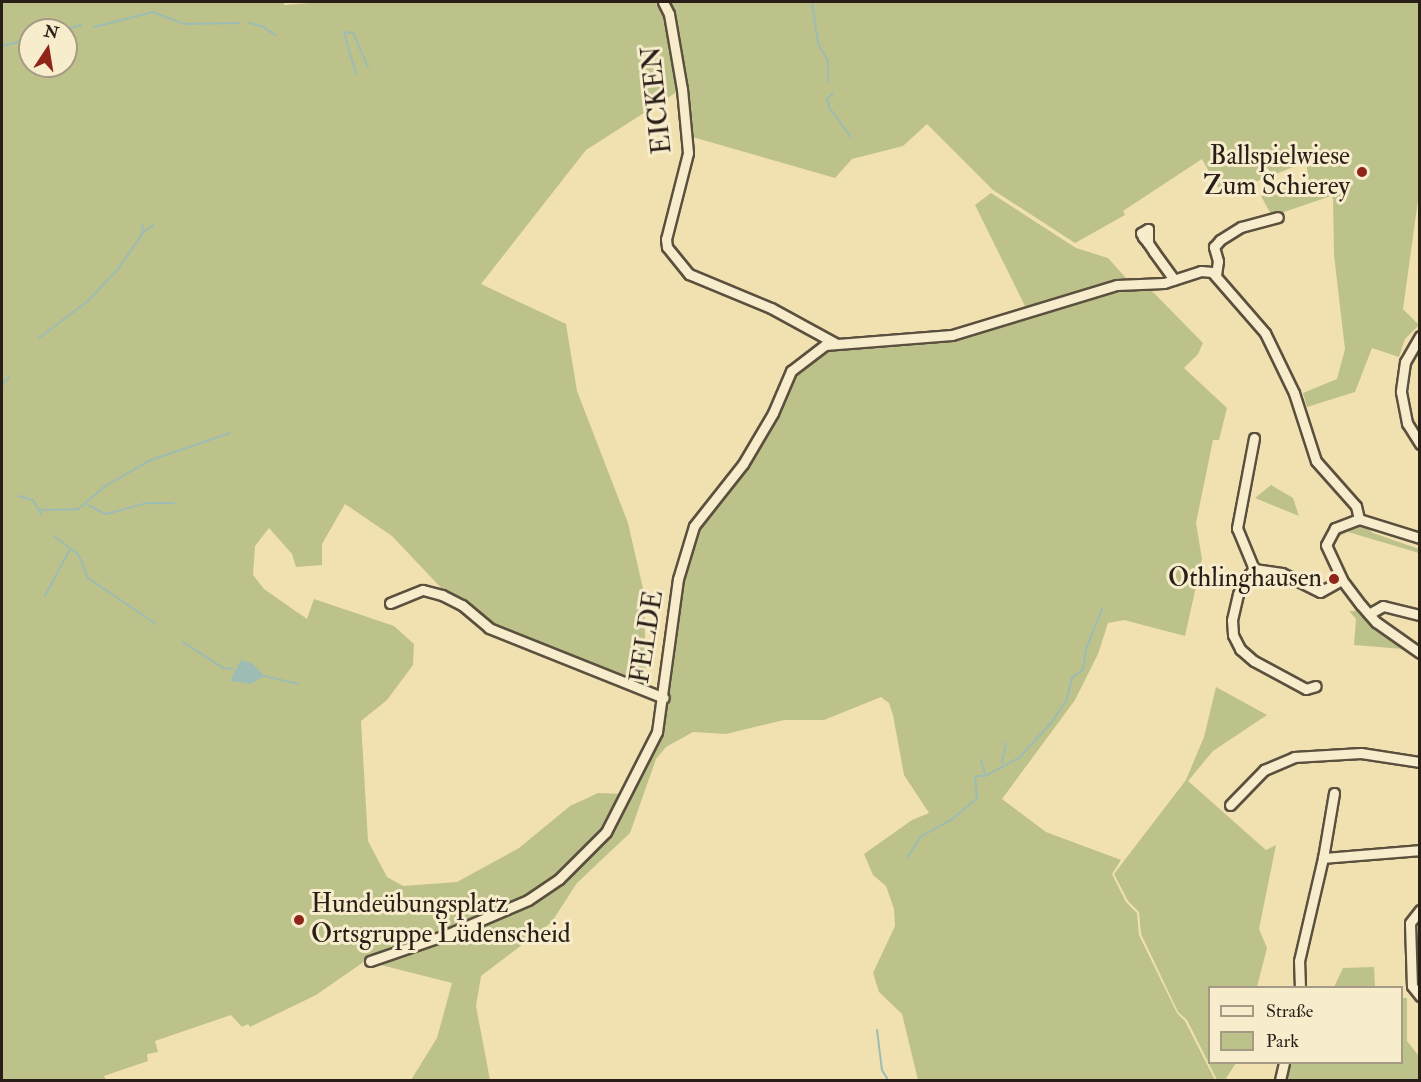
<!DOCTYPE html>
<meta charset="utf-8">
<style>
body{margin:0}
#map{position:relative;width:1421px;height:1082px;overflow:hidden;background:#f2e1b0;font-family:"IM FELL Double Pica",serif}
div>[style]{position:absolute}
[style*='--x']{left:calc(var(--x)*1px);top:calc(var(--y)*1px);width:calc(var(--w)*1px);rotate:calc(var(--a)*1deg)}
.green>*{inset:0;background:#bcc28a}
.water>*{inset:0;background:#9dbcb3}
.stream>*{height:2px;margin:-1px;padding:0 1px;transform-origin:1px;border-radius:1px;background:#9dbcb3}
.roads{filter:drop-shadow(2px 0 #5b503e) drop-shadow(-2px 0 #5b503e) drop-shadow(0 2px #5b503e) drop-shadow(0 -2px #5b503e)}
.minor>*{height:9px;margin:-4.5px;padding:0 4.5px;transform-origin:4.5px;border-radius:4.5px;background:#f7eccc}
.dots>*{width:16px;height:16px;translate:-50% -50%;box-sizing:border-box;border:3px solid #f7eccc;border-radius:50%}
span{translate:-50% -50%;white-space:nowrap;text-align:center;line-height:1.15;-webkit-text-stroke:6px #f7eccc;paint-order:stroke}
.street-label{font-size:26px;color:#291f18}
.poi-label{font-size:26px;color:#291f18}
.right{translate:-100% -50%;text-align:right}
.left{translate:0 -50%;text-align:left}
.frame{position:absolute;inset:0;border:3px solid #291f18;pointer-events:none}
.legend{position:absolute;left:1208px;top:986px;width:195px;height:78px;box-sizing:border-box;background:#f7eccc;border:2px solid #a59a84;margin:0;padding:8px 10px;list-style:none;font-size:18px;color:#291f18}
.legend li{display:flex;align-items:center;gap:12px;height:30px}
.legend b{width:30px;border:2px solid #a59a84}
.north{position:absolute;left:18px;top:18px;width:60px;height:60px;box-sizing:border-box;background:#f7eccc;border:2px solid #a59a84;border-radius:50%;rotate:12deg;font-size:16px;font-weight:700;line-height:24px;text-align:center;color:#291f18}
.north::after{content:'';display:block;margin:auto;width:21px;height:27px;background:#8f2418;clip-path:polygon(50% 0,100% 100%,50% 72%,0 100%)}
</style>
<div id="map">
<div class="green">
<i style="clip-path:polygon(evenodd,2px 2px,284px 2px,284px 5px,323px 2px,660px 2px,667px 14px,680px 90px,586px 150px,481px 284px,566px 324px,577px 391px,628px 523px,644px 593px,646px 690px,490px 627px,444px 591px,392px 536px,345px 504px,322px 544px,322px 565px,296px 567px,292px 554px,269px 528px,255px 546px,253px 575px,264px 589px,307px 619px,314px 599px,394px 626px,414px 644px,413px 665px,387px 700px,361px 721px,368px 841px,387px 877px,403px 886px,457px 882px,519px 848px,570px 806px,598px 793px,625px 794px,651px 751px,680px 580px,696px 527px,738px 475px,793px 371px,827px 346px,946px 339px,1107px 292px,1148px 287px,1203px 343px,1198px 354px,1184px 368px,1227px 408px,1219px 440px,1213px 440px,1196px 523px,1202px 559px,1185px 636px,1124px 620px,1108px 623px,1098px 654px,1075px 700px,1002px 799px,1046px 832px,1121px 860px,1112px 874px,1126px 902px,1137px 913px,1139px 935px,1177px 1013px,1185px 1021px,1215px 1080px,918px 1080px,902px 1014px,879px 992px,873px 973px,895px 926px,894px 909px,886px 886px,873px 875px,864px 854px,912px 820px,929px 813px,904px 775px,893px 715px,889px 703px,881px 697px,824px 720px,784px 720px,726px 734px,693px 732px,666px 747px,656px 759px,630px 833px,577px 883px,551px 923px,481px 976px,476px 1006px,490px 1080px,411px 1080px,437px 1038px,452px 983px,365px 961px,316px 995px,250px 1027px,248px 1024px,242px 1027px,231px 1015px,155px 1041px,158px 1052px,147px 1054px,148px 1061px,104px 1076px,106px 1080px,2px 1080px,2px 2px,30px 30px,66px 30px,66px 66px,30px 66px,30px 30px)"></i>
<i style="clip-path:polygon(665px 2px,1419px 2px,1419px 193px,1403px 309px,1419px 325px,1405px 339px,1399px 357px,1372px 348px,1355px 392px,1307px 407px,1303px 393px,1337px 379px,1345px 349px,1334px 255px,1333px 199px,1331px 196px,1272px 216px,1261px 196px,1309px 181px,1306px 162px,1222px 195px,1202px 159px,1123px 211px,1125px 215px,1075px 243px,993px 190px,927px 124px,903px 146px,852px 159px,835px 178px,689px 136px)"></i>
<i style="clip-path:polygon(991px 193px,1076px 248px,1108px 258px,1126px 278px,1026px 308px,975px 205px)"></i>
<i style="clip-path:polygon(1271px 485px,1293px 498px,1299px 516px,1255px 498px)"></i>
<i style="clip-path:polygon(1363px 525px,1373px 533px,1419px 549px,1419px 553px,1348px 532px,1334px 539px,1345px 529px)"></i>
<i style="clip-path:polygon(1349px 611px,1357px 611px,1403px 649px,1354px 645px,1356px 619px)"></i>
<i style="clip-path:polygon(1216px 687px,1267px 715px,1213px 751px,1188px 781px,1266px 850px,1276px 845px,1259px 929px,1267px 948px,1257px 987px,1210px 988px,1210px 1062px,1236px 1063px,1225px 1080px,1217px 1080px,1187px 1020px,1178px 1012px,1141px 934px,1139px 912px,1128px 901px,1114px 874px,1186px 780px,1204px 737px)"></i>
<i style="clip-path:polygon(1374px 967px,1375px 987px,1334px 987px,1343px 968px)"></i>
<i style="clip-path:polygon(1402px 998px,1407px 998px,1407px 1041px,1419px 1056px,1419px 1080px,1285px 1080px,1289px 1063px,1402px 1062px)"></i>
</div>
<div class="water">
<i style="clip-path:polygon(241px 660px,252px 663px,264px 676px,251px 684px,230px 681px)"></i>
</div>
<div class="stream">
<i style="--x:812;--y:2;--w:41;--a:81.7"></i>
<i style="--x:818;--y:43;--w:21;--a:61"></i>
<i style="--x:828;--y:61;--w:21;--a:90"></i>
<i style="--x:249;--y:23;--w:13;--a:13"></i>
<i style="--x:262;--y:26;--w:16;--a:35"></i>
<i style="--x:94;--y:27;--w:61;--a:-14.3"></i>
<i style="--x:153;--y:12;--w:33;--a:21"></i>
<i style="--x:184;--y:24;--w:55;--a:-1"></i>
<i style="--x:65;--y:30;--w:17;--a:-17"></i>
<i style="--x:2;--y:46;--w:29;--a:-14"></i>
<i style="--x:356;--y:74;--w:44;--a:-105.9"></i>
<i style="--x:344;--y:32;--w:9;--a:6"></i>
<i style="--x:353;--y:33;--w:37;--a:66"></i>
<i style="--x:833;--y:93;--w:8;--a:135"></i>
<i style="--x:827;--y:99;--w:8;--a:76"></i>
<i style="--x:829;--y:107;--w:37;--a:54"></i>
<i style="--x:142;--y:233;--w:14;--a:-34"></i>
<i style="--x:39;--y:338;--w:61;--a:-37.1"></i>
<i style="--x:88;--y:301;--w:44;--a:-46.8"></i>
<i style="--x:118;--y:269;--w:40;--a:-55.1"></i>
<i style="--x:141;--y:236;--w:11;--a:-80"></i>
<i style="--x:2;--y:385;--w:11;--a:-49"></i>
<i style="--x:18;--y:496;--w:16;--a:15"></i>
<i style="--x:33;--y:500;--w:17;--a:59"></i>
<i style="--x:88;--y:505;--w:20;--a:27"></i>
<i style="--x:106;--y:514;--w:42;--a:-15"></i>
<i style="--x:147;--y:503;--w:27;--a:0"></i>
<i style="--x:39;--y:510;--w:39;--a:-1"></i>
<i style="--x:78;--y:509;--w:35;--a:-40"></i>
<i style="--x:105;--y:486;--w:53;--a:-29.5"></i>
<i style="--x:151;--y:460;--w:83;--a:-18.9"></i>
<i style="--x:54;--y:536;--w:30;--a:37"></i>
<i style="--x:78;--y:554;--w:26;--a:67"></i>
<i style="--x:88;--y:578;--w:82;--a:34.1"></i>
<i style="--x:45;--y:596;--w:53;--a:-62"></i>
<i style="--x:183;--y:642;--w:48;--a:33"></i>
<i style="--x:223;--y:668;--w:10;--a:6"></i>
<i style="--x:264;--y:676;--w:35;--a:13"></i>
<i style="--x:981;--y:760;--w:15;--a:74"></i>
<i style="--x:1002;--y:763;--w:20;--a:-79"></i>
<i style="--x:908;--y:857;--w:23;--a:-59"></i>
<i style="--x:920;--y:837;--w:35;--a:-29"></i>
<i style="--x:951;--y:820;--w:34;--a:-40"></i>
<i style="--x:977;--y:798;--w:22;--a:-95"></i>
<i style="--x:975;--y:776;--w:10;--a:0"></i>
<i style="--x:985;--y:776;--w:38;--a:-28"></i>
<i style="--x:1019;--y:758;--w:47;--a:-47.6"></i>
<i style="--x:1051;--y:723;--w:29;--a:-56"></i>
<i style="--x:1067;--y:699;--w:22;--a:-77"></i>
<i style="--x:1072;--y:678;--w:14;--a:-39"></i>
<i style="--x:1083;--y:669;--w:20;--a:-81"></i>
<i style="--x:1086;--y:649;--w:43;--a:-68.2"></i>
<i style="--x:877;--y:1030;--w:40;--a:82.9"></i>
<i style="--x:882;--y:1070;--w:12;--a:59"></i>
</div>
<div class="roads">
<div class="minor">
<i style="--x:663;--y:2;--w:13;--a:63"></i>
<i style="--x:669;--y:14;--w:76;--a:80.2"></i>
<i style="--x:682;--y:89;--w:64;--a:84.6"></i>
<i style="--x:688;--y:153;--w:89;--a:104.3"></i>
<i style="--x:666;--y:239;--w:8;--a:83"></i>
<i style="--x:667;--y:247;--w:35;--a:51"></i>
<i style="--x:689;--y:274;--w:89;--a:22.5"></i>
<i style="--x:771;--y:308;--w:73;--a:28.7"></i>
<i style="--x:1148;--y:243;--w:14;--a:-90"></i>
<i style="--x:1148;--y:229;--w:8;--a:150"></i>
<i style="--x:1141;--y:233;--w:4;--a:63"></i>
<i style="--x:1143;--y:237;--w:8;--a:50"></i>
<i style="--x:1148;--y:243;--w:11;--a:56"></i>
<i style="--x:1154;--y:252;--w:34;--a:54"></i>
<i style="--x:1216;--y:275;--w:14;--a:-82"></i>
<i style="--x:1218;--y:261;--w:15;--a:-106"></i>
<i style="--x:1214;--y:247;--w:9;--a:-49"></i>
<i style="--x:1220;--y:240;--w:25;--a:-32"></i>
<i style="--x:1241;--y:227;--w:38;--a:-15"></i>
<i style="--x:1420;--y:336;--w:30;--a:120"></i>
<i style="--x:1405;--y:362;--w:30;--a:98"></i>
<i style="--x:1401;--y:392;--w:32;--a:79"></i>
<i style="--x:1407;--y:423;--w:25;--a:58"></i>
<i style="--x:1254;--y:438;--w:92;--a:100.7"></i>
<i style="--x:1237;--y:528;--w:44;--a:67.5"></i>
<i style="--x:1254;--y:569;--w:15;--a:132"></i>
<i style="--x:1244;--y:580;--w:15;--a:113"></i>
<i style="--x:1238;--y:594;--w:27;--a:103"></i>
<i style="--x:1232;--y:620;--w:15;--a:86"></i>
<i style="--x:1233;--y:635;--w:16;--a:63"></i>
<i style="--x:1240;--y:649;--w:18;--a:41"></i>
<i style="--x:1254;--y:661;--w:59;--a:28.3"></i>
<i style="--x:1306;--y:689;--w:10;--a:-17"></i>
<i style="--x:1420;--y:538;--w:64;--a:-162.7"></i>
<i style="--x:1359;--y:519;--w:26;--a:159"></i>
<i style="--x:1335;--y:528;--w:19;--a:118"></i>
<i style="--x:1326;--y:545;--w:38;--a:65"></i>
<i style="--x:1342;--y:580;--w:31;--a:53"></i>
<i style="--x:1361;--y:605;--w:23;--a:49"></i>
<i style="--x:1376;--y:622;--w:54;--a:35.2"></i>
<i style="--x:1254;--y:569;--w:28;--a:8"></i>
<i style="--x:1282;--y:573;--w:42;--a:26.6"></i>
<i style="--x:1320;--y:592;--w:25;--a:-29"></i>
<i style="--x:390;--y:603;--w:35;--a:-22"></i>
<i style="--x:423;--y:590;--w:20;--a:15"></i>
<i style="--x:442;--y:595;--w:22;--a:27"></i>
<i style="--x:462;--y:605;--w:35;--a:40"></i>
<i style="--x:489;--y:628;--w:188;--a:21.8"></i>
<i style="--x:1369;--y:614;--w:16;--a:-30"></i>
<i style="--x:1383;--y:606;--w:38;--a:14"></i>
<i style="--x:1230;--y:805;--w:49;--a:-45.8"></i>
<i style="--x:1264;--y:770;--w:33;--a:-23"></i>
<i style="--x:1294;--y:757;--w:67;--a:-3.4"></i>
<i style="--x:1361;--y:753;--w:60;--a:8.7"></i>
<i style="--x:1323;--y:858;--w:66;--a:-80.4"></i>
<i style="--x:1420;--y:910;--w:16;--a:128"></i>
<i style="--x:1410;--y:923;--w:63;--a:88.2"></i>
<i style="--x:1412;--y:986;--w:13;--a:51"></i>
<i style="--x:370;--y:961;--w:80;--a:-18.9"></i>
<i style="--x:446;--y:935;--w:89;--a:-23.1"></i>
<i style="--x:528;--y:900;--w:37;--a:-34"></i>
<i style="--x:559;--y:879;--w:66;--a:-45"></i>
<i style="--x:606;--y:832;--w:112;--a:-63"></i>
<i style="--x:657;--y:732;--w:154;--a:-82.2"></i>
<i style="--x:678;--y:579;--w:55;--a:-73.2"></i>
<i style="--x:694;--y:526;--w:79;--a:-51.7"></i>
<i style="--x:743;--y:464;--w:59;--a:-59.5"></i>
<i style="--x:773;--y:413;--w:46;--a:-66.8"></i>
<i style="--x:791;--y:371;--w:43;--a:-37.4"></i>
<i style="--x:825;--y:345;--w:127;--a:-4.5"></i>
<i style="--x:952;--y:335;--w:172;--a:-16.9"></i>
<i style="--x:1117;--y:285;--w:47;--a:-2.4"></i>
<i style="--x:1164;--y:283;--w:39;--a:-18"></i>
<i style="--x:1201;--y:271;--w:11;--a:5"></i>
<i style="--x:1212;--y:272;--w:81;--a:49"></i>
<i style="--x:1265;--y:333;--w:67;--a:64.2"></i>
<i style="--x:1294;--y:393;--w:71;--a:72.1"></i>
<i style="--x:1316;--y:461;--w:60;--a:48.4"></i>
<i style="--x:1356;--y:506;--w:13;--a:77"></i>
<i style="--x:1300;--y:988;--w:27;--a:-92"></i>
<i style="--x:1299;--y:961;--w:106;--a:-76.9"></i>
<i style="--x:1323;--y:858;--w:97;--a:-4.7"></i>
<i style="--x:1280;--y:1080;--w:18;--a:-77"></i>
</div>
</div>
<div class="dots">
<i style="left:1362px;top:172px;background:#8f2418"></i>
<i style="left:1334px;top:579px;background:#8f2418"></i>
<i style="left:299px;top:920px;background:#8f2418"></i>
</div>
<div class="street-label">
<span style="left:658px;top:100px;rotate:-96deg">EICKEN</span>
<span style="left:648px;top:637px;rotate:-81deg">FELDE</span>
</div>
<div class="poi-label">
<span class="right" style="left:1350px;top:172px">Ballspielwiese<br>Zum Schierey</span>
<span class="right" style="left:1322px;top:579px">Othlinghausen</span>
<span class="left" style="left:311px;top:920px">Hundeübungsplatz<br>Ortsgruppe Lüdenscheid</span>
</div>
<div class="frame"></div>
<ul class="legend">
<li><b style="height:8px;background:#f7eccc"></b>Straße</li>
<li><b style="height:16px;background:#bcc28a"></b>Park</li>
</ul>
<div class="north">N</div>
</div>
